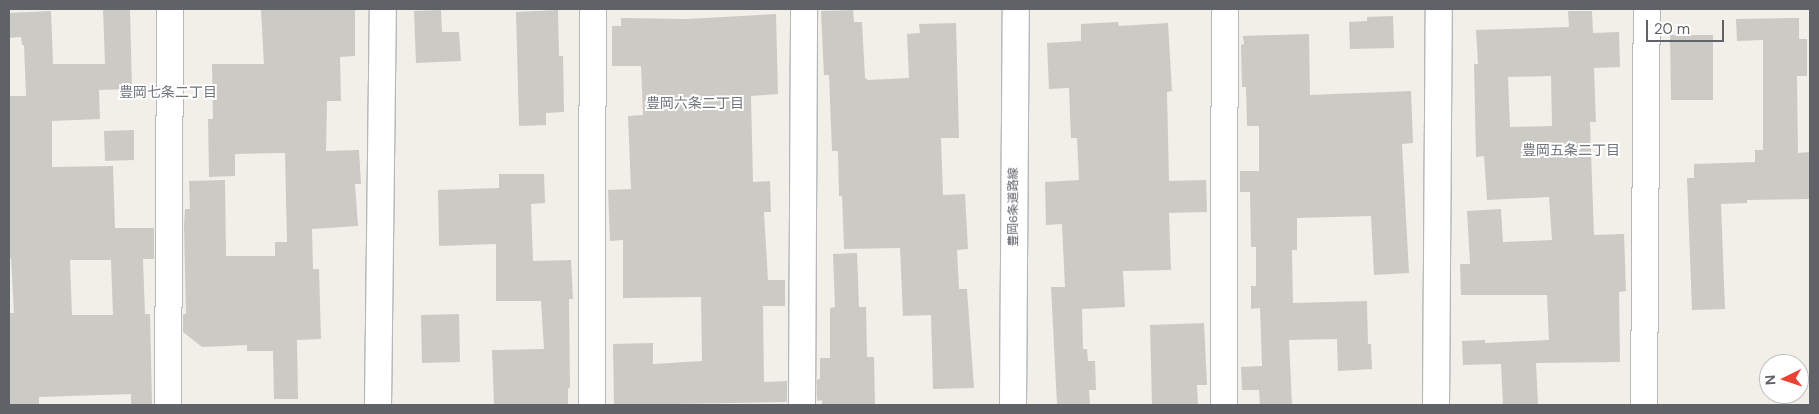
<!DOCTYPE html>
<meta charset="utf-8">
<style>
body{margin:0}
#map{position:relative;width:1819px;height:414px;overflow:hidden;background:#f1efe8;font-family:"DM Sans","Noto Sans JP",sans-serif}
div>[style]{position:absolute}
[style*='--x']{left:calc(var(--x)*1px);top:calc(var(--y)*1px);width:calc(var(--w)*1px);rotate:calc(var(--a)*1deg)}
.building>*{inset:0;background:#cccac5}
.roads{filter:drop-shadow(1px 0 #b5b8bc) drop-shadow(-1px 0 #b5b8bc) drop-shadow(0 1px #b5b8bc) drop-shadow(0 -1px #b5b8bc)}
.street>*{height:26px;margin:-13px;padding:0 13px;transform-origin:13px;border-radius:13px;background:#fff}
span{translate:-50% -50%;white-space:nowrap;text-align:center;line-height:1.15;-webkit-text-stroke:4px #fff;paint-order:stroke}
.street-label{font-size:12px;color:#5f6368}
.neighbourhood-label{font-size:14px;color:#70757a}
.frame{position:absolute;inset:0;border:10px solid #5f6368;pointer-events:none}
.north{position:absolute;left:1759px;top:354px;width:50px;height:50px;box-sizing:border-box;background:#fff;border:1px solid #bfc1c3;border-radius:50%;rotate:266deg;font-size:14px;font-weight:700;line-height:20px;text-align:center;color:#5f6368}
.north::after{content:'';display:block;margin:auto;width:18px;height:22px;background:#ea4335;clip-path:polygon(50% 0,100% 100%,50% 72%,0 100%)}
.scale{position:absolute;left:1646px;top:20px;width:78px;height:22px;box-sizing:border-box;border:2px solid #5f6368;border-top:0;padding-left:6px;font-size:15px;line-height:18px;white-space:nowrap;color:#5f6368;-webkit-text-stroke:4px #fff;paint-order:stroke}
</style>
<div id="map">
<div class="building">
<i style="clip-path:polygon(evenodd,103px 9px,130px 9px,132px 89px,99px 90px,100px 119px,52px 121px,52px 167px,113px 166px,115px 228px,154px 228px,154px 259px,143px 259px,145px 314px,150px 314px,152px 405px,131px 405px,131px 394px,39px 397px,39px 405px,9px 405px,9px 313px,14px 313px,11px 258px,9px 258px,9px 96px,26px 96px,24px 45px,22px 45px,21px 37px,9px 38px,9px 13px,51px 11px,53px 64px,105px 64px,103px 9px,70px 260px,111px 260px,113px 315px,72px 315px,70px 260px)"></i>
<i style="clip-path:polygon(355px 9px,355px 56px,340px 57px,341px 101px,327px 101px,326px 151px,359px 150px,361px 184px,355px 184px,358px 226px,312px 229px,313px 269px,319px 269px,321px 339px,297px 340px,298px 399px,274px 399px,273px 351px,247px 351px,247px 345px,202px 347px,183px 332px,183px 314px,186px 314px,184px 226px,185px 209px,190px 209px,189px 181px,225px 180px,226px 256px,275px 256px,275px 242px,287px 242px,285px 153px,235px 154px,235px 176px,209px 177px,208px 119px,213px 119px,212px 64px,264px 64px,261px 10px)"></i>
<i style="clip-path:polygon(441px 10px,442px 32px,459px 32px,461px 61px,416px 63px,414px 11px)"></i>
<i style="clip-path:polygon(558px 10px,559px 56px,563px 56px,564px 112px,546px 113px,546px 125px,519px 126px,516px 12px)"></i>
<i style="clip-path:polygon(853px 10px,854px 22px,862px 22px,865px 78px,868px 80px,909px 78px,907px 34px,920px 33px,919px 24px,956px 23px,959px 138px,941px 138px,943px 195px,965px 194px,968px 249px,957px 250px,959px 289px,967px 289px,974px 388px,933px 389px,931px 315px,903px 316px,900px 248px,844px 249px,842px 196px,839px 196px,838px 151px,832px 151px,829px 75px,824px 75px,821px 11px)"></i>
<i style="clip-path:polygon(evenodd,1568px 11px,1592px 11px,1593px 33px,1619px 32px,1620px 67px,1594px 68px,1596px 122px,1590px 122px,1594px 235px,1624px 234px,1626px 291px,1619px 292px,1620px 362px,1536px 363px,1538px 405px,1503px 405px,1501px 364px,1463px 365px,1462px 341px,1485px 340px,1485px 343px,1549px 340px,1547px 295px,1461px 295px,1460px 264px,1470px 264px,1467px 211px,1501px 209px,1503px 242px,1552px 240px,1549px 197px,1487px 200px,1484px 156px,1476px 157px,1474px 64px,1478px 64px,1476px 30px,1569px 27px,1568px 11px,1551px 76px,1552px 126px,1510px 127px,1508px 77px,1551px 76px)"></i>
<i style="clip-path:polygon(776px 14px,778px 94px,751px 96px,753px 182px,770px 181px,771px 212px,764px 212px,768px 280px,785px 280px,785px 306px,763px 306px,764px 382px,787px 381px,787px 402px,614px 405px,613px 344px,653px 343px,653px 364px,702px 361px,701px 297px,623px 298px,623px 240px,610px 241px,608px 190px,631px 189px,628px 116px,643px 115px,641px 66px,612px 66px,612px 26px,621px 26px,621px 18px,687px 19px)"></i>
<i style="clip-path:polygon(1393px 16px,1394px 48px,1350px 49px,1349px 22px,1367px 21px,1367px 17px)"></i>
<i style="clip-path:polygon(1799px 18px,1799px 39px,1807px 39px,1807px 76px,1797px 76px,1798px 153px,1810px 152px,1810px 199px,1747px 200px,1747px 203px,1721px 204px,1725px 309px,1692px 310px,1687px 178px,1694px 178px,1694px 164px,1755px 162px,1755px 150px,1763px 150px,1763px 40px,1737px 41px,1736px 19px)"></i>
<i style="clip-path:polygon(1118px 22px,1119px 26px,1168px 23px,1172px 91px,1167px 92px,1169px 181px,1206px 180px,1207px 212px,1169px 213px,1171px 270px,1123px 271px,1125px 307px,1082px 309px,1083px 349px,1087px 349px,1088px 361px,1095px 361px,1096px 390px,1089px 390px,1090px 405px,1057px 404px,1051px 287px,1065px 287px,1062px 224px,1046px 225px,1045px 182px,1079px 180px,1077px 138px,1071px 138px,1069px 88px,1049px 89px,1047px 43px,1081px 41px,1081px 24px)"></i>
<i style="clip-path:polygon(1309px 34px,1310px 95px,1411px 91px,1413px 143px,1402px 144px,1409px 273px,1374px 275px,1371px 216px,1297px 218px,1297px 250px,1292px 250px,1293px 303px,1367px 301px,1368px 344px,1371px 344px,1372px 369px,1338px 371px,1337px 339px,1289px 340px,1292px 405px,1260px 405px,1259px 390px,1242px 390px,1241px 367px,1262px 366px,1260px 308px,1251px 309px,1251px 286px,1256px 286px,1256px 247px,1251px 247px,1250px 192px,1240px 192px,1240px 171px,1259px 171px,1259px 126px,1247px 126px,1246px 87px,1242px 87px,1241px 45px,1244px 44px,1243px 36px)"></i>
<i style="clip-path:polygon(1670px 35px,1713px 35px,1713px 100px,1671px 100px)"></i>
<i style="clip-path:polygon(134px 130px,134px 160px,105px 161px,104px 131px)"></i>
<i style="clip-path:polygon(499px 174px,544px 174px,545px 203px,531px 204px,533px 261px,571px 260px,573px 299px,569px 299px,570px 388px,568px 388px,568px 405px,494px 405px,492px 350px,544px 349px,541px 301px,496px 301px,496px 244px,439px 246px,438px 190px,499px 188px)"></i>
<i style="clip-path:polygon(857px 253px,859px 307px,866px 307px,867px 357px,874px 357px,875px 405px,822px 405px,822px 400px,817px 401px,817px 380px,820px 379px,820px 358px,830px 358px,830px 308px,835px 307px,833px 254px)"></i>
<i style="clip-path:polygon(459px 314px,460px 362px,422px 363px,421px 315px)"></i>
<i style="clip-path:polygon(1204px 323px,1207px 385px,1197px 385px,1198px 404px,1152px 405px,1150px 325px)"></i>
</div>
<div class="roads">
<div class="street">
<i style="--x:168;--y:405;--w:396;--a:-89.7"></i>
<i style="--x:378;--y:405;--w:396;--a:-89.3"></i>
<i style="--x:592;--y:405;--w:396;--a:-89.9"></i>
<i style="--x:802;--y:405;--w:396;--a:-89.7"></i>
<i style="--x:1013;--y:405;--w:396;--a:-89.6"></i>
<i style="--x:1224;--y:405;--w:396;--a:-89.9"></i>
<i style="--x:1436;--y:405;--w:396;--a:-89.6"></i>
<i style="--x:1644;--y:405;--w:396;--a:-89.6"></i>
</div>
</div>
<div class="street-label">
<span style="left:1014px;top:207px;rotate:-90deg">豊岡6条道路線</span>
</div>
<div class="neighbourhood-label">
<span style="left:168px;top:92px">豊岡七条二丁目</span>
<span style="left:695px;top:103px">豊岡六条二丁目</span>
<span style="left:1571px;top:150px">豊岡五条二丁目</span>
</div>
<div class="frame"></div>
<div class="north">N</div>
<div class="scale">20 m</div>
</div>
